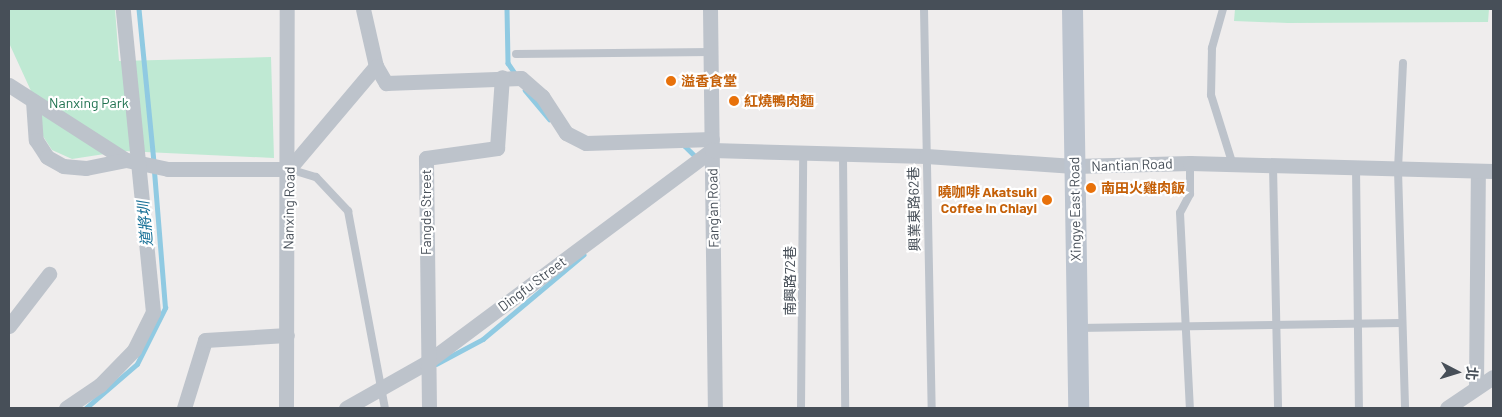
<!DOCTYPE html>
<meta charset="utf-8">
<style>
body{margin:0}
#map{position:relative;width:1502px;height:417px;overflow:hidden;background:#efeded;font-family:Barlow,"Noto Sans TC",sans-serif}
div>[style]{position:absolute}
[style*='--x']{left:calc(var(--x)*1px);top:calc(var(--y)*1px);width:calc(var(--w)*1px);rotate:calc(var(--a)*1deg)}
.green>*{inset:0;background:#bfe9d3}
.stream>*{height:4.5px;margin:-2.25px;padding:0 2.25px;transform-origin:2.25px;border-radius:2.25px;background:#90cae2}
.lane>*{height:8px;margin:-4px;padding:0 4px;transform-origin:4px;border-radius:4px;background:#bdc3cb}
.street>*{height:15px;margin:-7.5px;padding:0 7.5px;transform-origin:7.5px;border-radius:7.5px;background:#bdc3cb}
.secondary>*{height:21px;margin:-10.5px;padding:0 10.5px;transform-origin:10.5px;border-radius:10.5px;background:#bcc4cf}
.dots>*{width:14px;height:14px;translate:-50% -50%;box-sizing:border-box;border:2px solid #fff;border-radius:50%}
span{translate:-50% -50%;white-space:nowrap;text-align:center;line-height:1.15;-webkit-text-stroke:4.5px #fff;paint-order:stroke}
.food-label{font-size:14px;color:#c56008;font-weight:700}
.left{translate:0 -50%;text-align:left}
.right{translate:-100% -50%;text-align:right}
.park-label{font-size:14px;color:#207250}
.street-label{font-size:14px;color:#474f58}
.water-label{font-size:15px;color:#1a7298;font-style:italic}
.frame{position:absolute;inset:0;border:10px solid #474f58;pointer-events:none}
.north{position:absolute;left:1432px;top:347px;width:50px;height:50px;-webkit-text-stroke:4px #fff;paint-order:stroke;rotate:95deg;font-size:14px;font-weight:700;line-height:20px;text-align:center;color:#474f58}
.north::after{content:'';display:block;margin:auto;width:18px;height:22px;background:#474f58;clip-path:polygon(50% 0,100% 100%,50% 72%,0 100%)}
</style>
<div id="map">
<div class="green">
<i style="clip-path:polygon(9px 9px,115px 9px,119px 61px,271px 57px,274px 158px,124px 151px,72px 159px,52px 150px,39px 130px,37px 104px,9px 43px)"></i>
<i style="clip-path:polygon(1235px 9px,1489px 9px,1488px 22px,1288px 23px,1234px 21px)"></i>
</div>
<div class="stream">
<i style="--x:139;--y:9;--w:154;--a:84.4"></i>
<i style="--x:507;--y:9;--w:54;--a:88.9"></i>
<i style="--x:508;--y:63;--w:14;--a:56"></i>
<i style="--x:525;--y:90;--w:38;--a:50"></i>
<i style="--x:685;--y:146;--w:16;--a:45"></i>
<i style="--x:436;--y:364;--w:53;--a:-28"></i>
<i style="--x:483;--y:339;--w:131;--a:-40"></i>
<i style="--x:86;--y:408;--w:67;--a:-40.8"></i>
<i style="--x:137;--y:364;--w:63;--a:-63.4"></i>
<i style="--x:165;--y:308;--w:138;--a:-94.6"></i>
</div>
<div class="lane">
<i style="--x:924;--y:9;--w:399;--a:88.9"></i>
<i style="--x:1223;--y:9;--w:41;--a:105.8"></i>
<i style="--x:1212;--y:48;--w:47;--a:91.2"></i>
<i style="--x:1211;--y:95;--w:73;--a:72.6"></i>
<i style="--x:516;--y:54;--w:195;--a:-0.6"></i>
<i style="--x:1403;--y:63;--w:107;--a:92.7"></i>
<i style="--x:1398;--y:170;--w:238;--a:88.3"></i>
<i style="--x:843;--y:156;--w:252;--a:89.5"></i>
<i style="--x:1190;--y:163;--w:31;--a:90"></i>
<i style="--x:1190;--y:194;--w:21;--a:118"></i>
<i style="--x:1180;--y:213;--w:195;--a:87.1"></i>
<i style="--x:1273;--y:166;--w:242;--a:88.8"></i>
<i style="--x:1356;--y:168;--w:240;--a:89.3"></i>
<i style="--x:289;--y:169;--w:28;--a:17"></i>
<i style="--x:316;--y:177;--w:47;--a:46.7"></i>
<i style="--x:348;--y:211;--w:200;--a:79.4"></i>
<i style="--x:1078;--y:328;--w:323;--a:-0.9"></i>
<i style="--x:801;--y:408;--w:254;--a:-89.5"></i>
</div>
<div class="street">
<i style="--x:363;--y:9;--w:58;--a:77.2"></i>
<i style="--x:710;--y:9;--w:399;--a:89.3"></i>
<i style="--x:9;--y:85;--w:139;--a:32.7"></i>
<i style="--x:126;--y:160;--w:43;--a:12.1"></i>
<i style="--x:168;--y:169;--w:121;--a:0"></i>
<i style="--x:289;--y:169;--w:135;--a:-49.8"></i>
<i style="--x:376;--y:66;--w:20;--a:60"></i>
<i style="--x:386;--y:83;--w:135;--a:-2.1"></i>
<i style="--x:521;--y:78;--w:28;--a:41"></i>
<i style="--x:542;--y:96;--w:44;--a:57"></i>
<i style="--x:566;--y:133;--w:22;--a:27"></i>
<i style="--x:586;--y:143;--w:126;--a:-1.8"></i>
<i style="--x:33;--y:101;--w:39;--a:86"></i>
<i style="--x:36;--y:140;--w:20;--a:57"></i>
<i style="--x:47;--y:157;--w:18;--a:29"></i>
<i style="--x:63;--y:166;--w:23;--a:5"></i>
<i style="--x:86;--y:168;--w:41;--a:-11.3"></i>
<i style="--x:9;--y:326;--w:66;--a:-52.4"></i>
<i style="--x:1476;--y:388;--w:216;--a:-89.5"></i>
<i style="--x:66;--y:408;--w:41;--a:-34.1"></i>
<i style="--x:100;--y:385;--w:49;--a:-45.8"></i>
<i style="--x:134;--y:350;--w:42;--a:-63.4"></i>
<i style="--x:153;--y:312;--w:304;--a:-95.7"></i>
<i style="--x:184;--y:408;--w:71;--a:-72.8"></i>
<i style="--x:205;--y:340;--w:82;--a:-3.5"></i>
<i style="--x:286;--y:408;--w:399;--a:-89.9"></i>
<i style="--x:346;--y:408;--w:92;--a:-29.4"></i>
<i style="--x:426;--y:363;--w:357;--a:-36.7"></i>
<i style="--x:712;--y:150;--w:214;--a:1.6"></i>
<i style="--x:926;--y:156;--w:148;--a:3.9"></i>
<i style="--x:1074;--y:166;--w:116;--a:-1.5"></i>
<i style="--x:1190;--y:163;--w:303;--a:1.5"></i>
<i style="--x:429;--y:408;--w:250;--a:-90.7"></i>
<i style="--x:426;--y:158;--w:72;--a:-8"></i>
<i style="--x:497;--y:148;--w:71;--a:-86"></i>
<i style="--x:1447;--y:408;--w:55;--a:-34"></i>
</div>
<div class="secondary">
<i style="--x:1072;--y:9;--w:399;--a:89.1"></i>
</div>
<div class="dots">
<i style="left:671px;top:81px;background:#e8710a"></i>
<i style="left:734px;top:101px;background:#e8710a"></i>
<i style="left:1091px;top:188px;background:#e8710a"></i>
<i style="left:1047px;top:200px;background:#e8710a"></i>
</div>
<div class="food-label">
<span class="left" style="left:681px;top:81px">溢香食堂</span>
<span class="left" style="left:744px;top:101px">紅燒鴨肉麵</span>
<span class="left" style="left:1101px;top:188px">南田火雞肉飯</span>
<span class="right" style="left:1037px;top:200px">曉咖啡 Akatsuki<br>Coffee in Chiayi</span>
</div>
<div class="park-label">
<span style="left:89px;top:103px">Nanxing Park</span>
</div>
<div class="street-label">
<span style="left:1132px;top:165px;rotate:-2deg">Nantian Road</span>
<span style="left:289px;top:208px;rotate:-89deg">Nanxing Road</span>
<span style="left:713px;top:208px;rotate:-91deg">Fang'an Road</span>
<span style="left:914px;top:209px;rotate:-91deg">興業東路62巷</span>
<span style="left:1075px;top:209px;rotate:-91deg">Xingye East Road</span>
<span style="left:426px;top:212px;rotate:-90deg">Fangde Street</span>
<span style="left:790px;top:281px;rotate:-90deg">南興路72巷</span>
<span style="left:532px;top:284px;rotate:-37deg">Dingfu Street</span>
</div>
<div class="water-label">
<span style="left:145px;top:224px;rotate:-95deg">道將圳</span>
</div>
<div class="frame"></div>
<div class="north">北</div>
</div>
